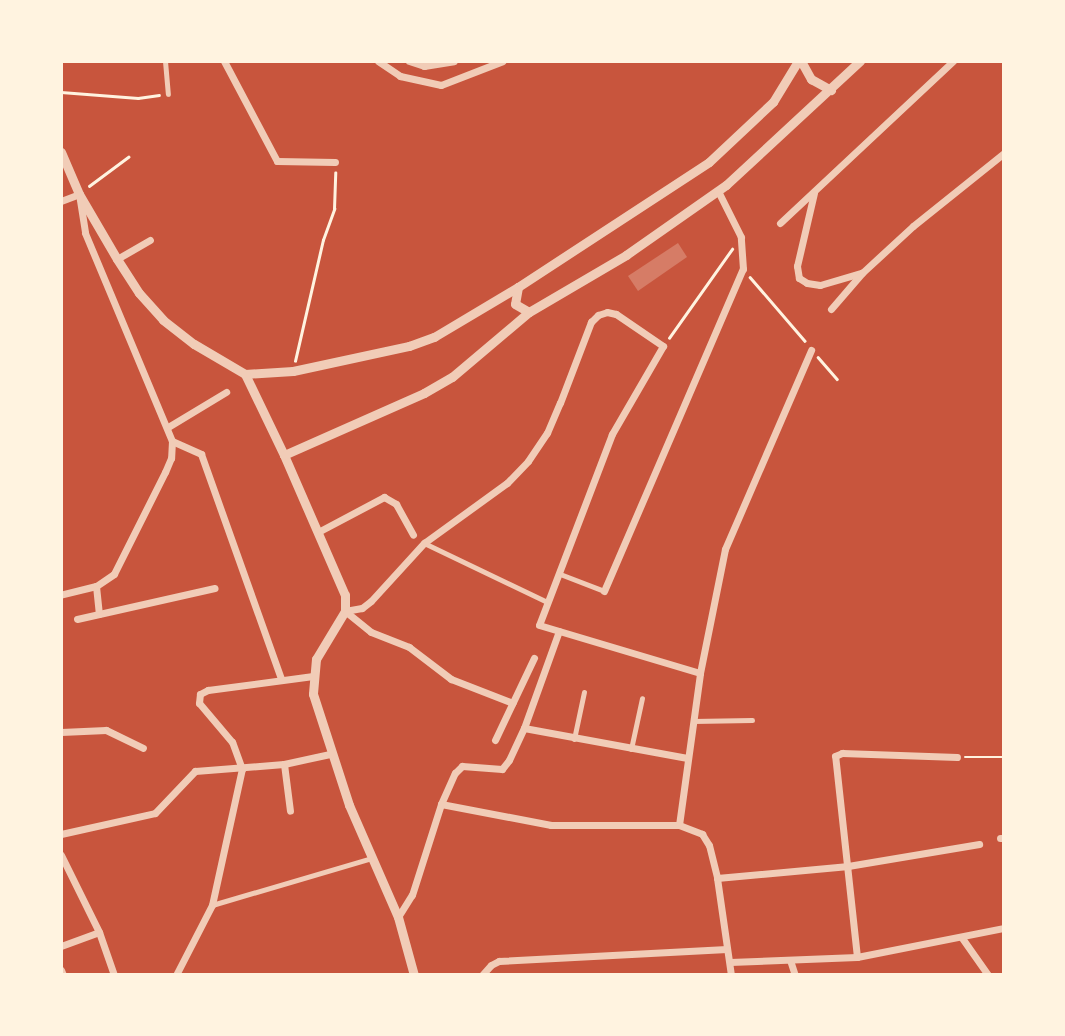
<!DOCTYPE html>
<style>
body{margin:0}
#map{position:relative;width:1065px;height:1036px;overflow:hidden;background:#c8553d;font-family:"PT Sans Narrow",sans-serif}
div>[style]{position:absolute}
[style*='--x']{left:calc(var(--x)*1px);top:calc(var(--y)*1px);width:calc(var(--w)*1px);rotate:calc(var(--a)*1deg)}
.building>*{inset:0;background:#d67c66}
.path>*{height:2.5px;margin:-1.25px;padding:0 1.25px;transform-origin:1.25px;border-radius:1.25px;background:#fff3e0}
.pedestrian>*{height:5px;margin:-2.5px;padding:0 2.5px;transform-origin:2.5px;border-radius:2.5px;background:#f1ccb7}
.minor>*{height:7px;margin:-3.5px;padding:0 3.5px;transform-origin:3.5px;border-radius:3.5px;background:#f1ccb7}
.tertiary>*{height:9px;margin:-4.5px;padding:0 4.5px;transform-origin:4.5px;border-radius:4.5px;background:#f1ccb7}
span{translate:-50% -50%;white-space:nowrap;text-align:center;line-height:1.15;-webkit-text-stroke:7px #fff3e0;paint-order:stroke}
.frame{position:absolute;inset:0;border:63px solid #fff3e0;pointer-events:none}
</style>
<div id="map">
<div class="building">
<i style="clip-path:polygon(678px 243px,687px 257px,638px 291px,628px 276px)"></i>
</div>
<div class="path">
<i style="--x:61;--y:92;--w:77;--a:4.5"></i>
<i style="--x:138;--y:98;--w:21;--a:-8"></i>
<i style="--x:89;--y:186;--w:49;--a:-36.6"></i>
<i style="--x:750;--y:277;--w:84;--a:49.3"></i>
<i style="--x:669;--y:338;--w:109;--a:-54.7"></i>
<i style="--x:818;--y:357;--w:29;--a:49"></i>
<i style="--x:295;--y:361;--w:124;--a:-77"></i>
<i style="--x:323;--y:240;--w:33;--a:-70"></i>
<i style="--x:334;--y:209;--w:36;--a:-88"></i>
<i style="--x:965;--y:757;--w:39;--a:0"></i>
</div>
<div class="pedestrian">
<i style="--x:165;--y:61;--w:33;--a:85"></i>
<i style="--x:424;--y:543;--w:136;--a:25.6"></i>
<i style="--x:560;--y:574;--w:47;--a:21.1"></i>
<i style="--x:693;--y:721;--w:59;--a:-1"></i>
<i style="--x:574;--y:739;--w:48;--a:-78"></i>
<i style="--x:631;--y:749;--w:52;--a:-77.8"></i>
<i style="--x:212;--y:905;--w:167;--a:-16.4"></i>
</div>
<div class="minor">
<i style="--x:224;--y:61;--w:113;--a:62.1"></i>
<i style="--x:277;--y:161;--w:58;--a:1"></i>
<i style="--x:378;--y:61;--w:27;--a:34"></i>
<i style="--x:400;--y:76;--w:42;--a:12.4"></i>
<i style="--x:441;--y:85;--w:66;--a:-21.2"></i>
<i style="--x:409;--y:61;--w:16;--a:18"></i>
<i style="--x:424;--y:66;--w:30;--a:-9"></i>
<i style="--x:814;--y:193;--w:75;--a:103.1"></i>
<i style="--x:797;--y:266;--w:12;--a:81"></i>
<i style="--x:799;--y:278;--w:9;--a:32"></i>
<i style="--x:807;--y:283;--w:13;--a:9"></i>
<i style="--x:820;--y:285;--w:43;--a:-16.3"></i>
<i style="--x:61;--y:201;--w:19;--a:-21"></i>
<i style="--x:79;--y:194;--w:39;--a:81"></i>
<i style="--x:85;--y:233;--w:225;--a:67.3"></i>
<i style="--x:172;--y:441;--w:17;--a:93"></i>
<i style="--x:171;--y:458;--w:15;--a:113"></i>
<i style="--x:165;--y:472;--w:114;--a:116.6"></i>
<i style="--x:114;--y:574;--w:22;--a:146"></i>
<i style="--x:96;--y:586;--w:36;--a:166"></i>
<i style="--x:780;--y:223;--w:237;--a:-43.1"></i>
<i style="--x:117;--y:259;--w:38;--a:-30"></i>
<i style="--x:831;--y:309;--w:48;--a:-49.3"></i>
<i style="--x:862;--y:273;--w:69;--a:-42.7"></i>
<i style="--x:913;--y:226;--w:117;--a:-38.7"></i>
<i style="--x:168;--y:427;--w:68;--a:-31.1"></i>
<i style="--x:172;--y:441;--w:32;--a:24"></i>
<i style="--x:201;--y:454;--w:239;--a:70.4"></i>
<i style="--x:318;--y:532;--w:75;--a:-27.9"></i>
<i style="--x:384;--y:497;--w:14;--a:30"></i>
<i style="--x:396;--y:504;--w:35;--a:61"></i>
<i style="--x:96;--y:586;--w:28;--a:84"></i>
<i style="--x:604;--y:591;--w:351;--a:-66.7"></i>
<i style="--x:743;--y:269;--w:32;--a:-94"></i>
<i style="--x:741;--y:237;--w:51;--a:-116.6"></i>
<i style="--x:345;--y:611;--w:17;--a:-10"></i>
<i style="--x:362;--y:608;--w:11;--a:-38"></i>
<i style="--x:371;--y:601;--w:79;--a:-47.6"></i>
<i style="--x:424;--y:543;--w:102;--a:-35.9"></i>
<i style="--x:507;--y:483;--w:30;--a:-46"></i>
<i style="--x:528;--y:461;--w:34;--a:-56"></i>
<i style="--x:547;--y:433;--w:33;--a:-67"></i>
<i style="--x:560;--y:403;--w:87;--a:-69.1"></i>
<i style="--x:591;--y:322;--w:10;--a:-45"></i>
<i style="--x:598;--y:315;--w:9;--a:-18"></i>
<i style="--x:607;--y:312;--w:9;--a:13"></i>
<i style="--x:616;--y:314;--w:57;--a:34.2"></i>
<i style="--x:663;--y:346;--w:102;--a:120.1"></i>
<i style="--x:612;--y:434;--w:204;--a:110.9"></i>
<i style="--x:539;--y:625;--w:168;--a:16.6"></i>
<i style="--x:345;--y:611;--w:33;--a:39"></i>
<i style="--x:371;--y:632;--w:41;--a:21.5"></i>
<i style="--x:409;--y:647;--w:53;--a:37.3"></i>
<i style="--x:451;--y:679;--w:66;--a:21.2"></i>
<i style="--x:77;--y:619;--w:141;--a:-12.7"></i>
<i style="--x:524;--y:728;--w:166;--a:10.4"></i>
<i style="--x:61;--y:732;--w:45;--a:-2.5"></i>
<i style="--x:106;--y:730;--w:41;--a:25.9"></i>
<i style="--x:495;--y:740;--w:91;--a:-64.6"></i>
<i style="--x:284;--y:764;--w:47;--a:82.7"></i>
<i style="--x:441;--y:804;--w:112;--a:10.8"></i>
<i style="--x:551;--y:825;--w:128;--a:0"></i>
<i style="--x:679;--y:825;--w:25;--a:21"></i>
<i style="--x:702;--y:834;--w:13;--a:58"></i>
<i style="--x:709;--y:845;--w:34;--a:76"></i>
<i style="--x:717;--y:878;--w:98;--a:81.8"></i>
<i style="--x:679;--y:825;--w:153;--a:-82.1"></i>
<i style="--x:700;--y:673;--w:126;--a:-78.6"></i>
<i style="--x:725;--y:549;--w:217;--a:-66.6"></i>
<i style="--x:61;--y:834;--w:96;--a:-12.6"></i>
<i style="--x:155;--y:813;--w:58;--a:-46.4"></i>
<i style="--x:195;--y:771;--w:89;--a:-4.5"></i>
<i style="--x:284;--y:764;--w:47;--a:-12.3"></i>
<i style="--x:1000;--y:838;--w:4;--a:0"></i>
<i style="--x:61;--y:855;--w:86;--a:63.7"></i>
<i style="--x:99;--y:932;--w:46;--a:70.8"></i>
<i style="--x:717;--y:878;--w:132;--a:-5.2"></i>
<i style="--x:848;--y:866;--w:133;--a:-9.5"></i>
<i style="--x:398;--y:917;--w:26;--a:-58"></i>
<i style="--x:412;--y:895;--w:96;--a:-72.3"></i>
<i style="--x:441;--y:804;--w:34;--a:-66"></i>
<i style="--x:455;--y:773;--w:10;--a:-45"></i>
<i style="--x:462;--y:766;--w:40;--a:4.3"></i>
<i style="--x:502;--y:769;--w:11;--a:-52"></i>
<i style="--x:509;--y:760;--w:35;--a:-65"></i>
<i style="--x:524;--y:728;--w:103;--a:-70.2"></i>
<i style="--x:962;--y:938;--w:45;--a:54.9"></i>
<i style="--x:61;--y:946;--w:40;--a:-20.2"></i>
<i style="--x:857;--y:957;--w:202;--a:-96.2"></i>
<i style="--x:835;--y:756;--w:8;--a:-23"></i>
<i style="--x:842;--y:753;--w:115;--a:2"></i>
<i style="--x:790;--y:960;--w:16;--a:72"></i>
<i style="--x:730;--y:962;--w:127;--a:-2.3"></i>
<i style="--x:857;--y:957;--w:150;--a:-11.2"></i>
<i style="--x:61;--y:970;--w:5;--a:68"></i>
<i style="--x:176;--y:975;--w:79;--a:-62.8"></i>
<i style="--x:212;--y:905;--w:139;--a:-77.6"></i>
<i style="--x:242;--y:769;--w:29;--a:-110"></i>
<i style="--x:232;--y:742;--w:51;--a:-130.2"></i>
<i style="--x:199;--y:703;--w:9;--a:-84"></i>
<i style="--x:200;--y:694;--w:9;--a:-27"></i>
<i style="--x:208;--y:690;--w:106;--a:-7.6"></i>
<i style="--x:482;--y:975;--w:13;--a:-48"></i>
<i style="--x:491;--y:965;--w:9;--a:-27"></i>
<i style="--x:499;--y:961;--w:228;--a:-3"></i>
</div>
<div class="tertiary">
<i style="--x:801;--y:61;--w:21;--a:61"></i>
<i style="--x:811;--y:79;--w:23;--a:29"></i>
<i style="--x:61;--y:152;--w:46;--a:66.8"></i>
<i style="--x:79;--y:194;--w:75;--a:59.7"></i>
<i style="--x:117;--y:259;--w:40;--a:57.1"></i>
<i style="--x:139;--y:293;--w:36;--a:48"></i>
<i style="--x:163;--y:320;--w:39;--a:38"></i>
<i style="--x:194;--y:344;--w:59;--a:30.5"></i>
<i style="--x:245;--y:374;--w:48;--a:-3.6"></i>
<i style="--x:293;--y:371;--w:119;--a:-12.2"></i>
<i style="--x:409;--y:346;--w:27;--a:-20"></i>
<i style="--x:434;--y:337;--w:98;--a:-30.8"></i>
<i style="--x:518;--y:287;--w:228;--a:-33.2"></i>
<i style="--x:709;--y:162;--w:88;--a:-43.2"></i>
<i style="--x:773;--y:102;--w:48;--a:-58.6"></i>
<i style="--x:518;--y:287;--w:17;--a:100"></i>
<i style="--x:515;--y:304;--w:16;--a:30"></i>
<i style="--x:245;--y:374;--w:90;--a:64.3"></i>
<i style="--x:284;--y:455;--w:153;--a:66.5"></i>
<i style="--x:345;--y:595;--w:16;--a:90"></i>
<i style="--x:345;--y:611;--w:56;--a:121.1"></i>
<i style="--x:316;--y:659;--w:35;--a:95"></i>
<i style="--x:313;--y:694;--w:117;--a:72"></i>
<i style="--x:349;--y:805;--w:122;--a:66.4"></i>
<i style="--x:398;--y:917;--w:60;--a:74.6"></i>
<i style="--x:284;--y:455;--w:153;--a:-23.9"></i>
<i style="--x:424;--y:393;--w:32;--a:-30"></i>
<i style="--x:452;--y:377;--w:101;--a:-40.2"></i>
<i style="--x:529;--y:312;--w:113;--a:-30.4"></i>
<i style="--x:626;--y:255;--w:122;--a:-35"></i>
<i style="--x:726;--y:185;--w:183;--a:-42.8"></i>
</div>
<div class="frame"></div>
</div>
